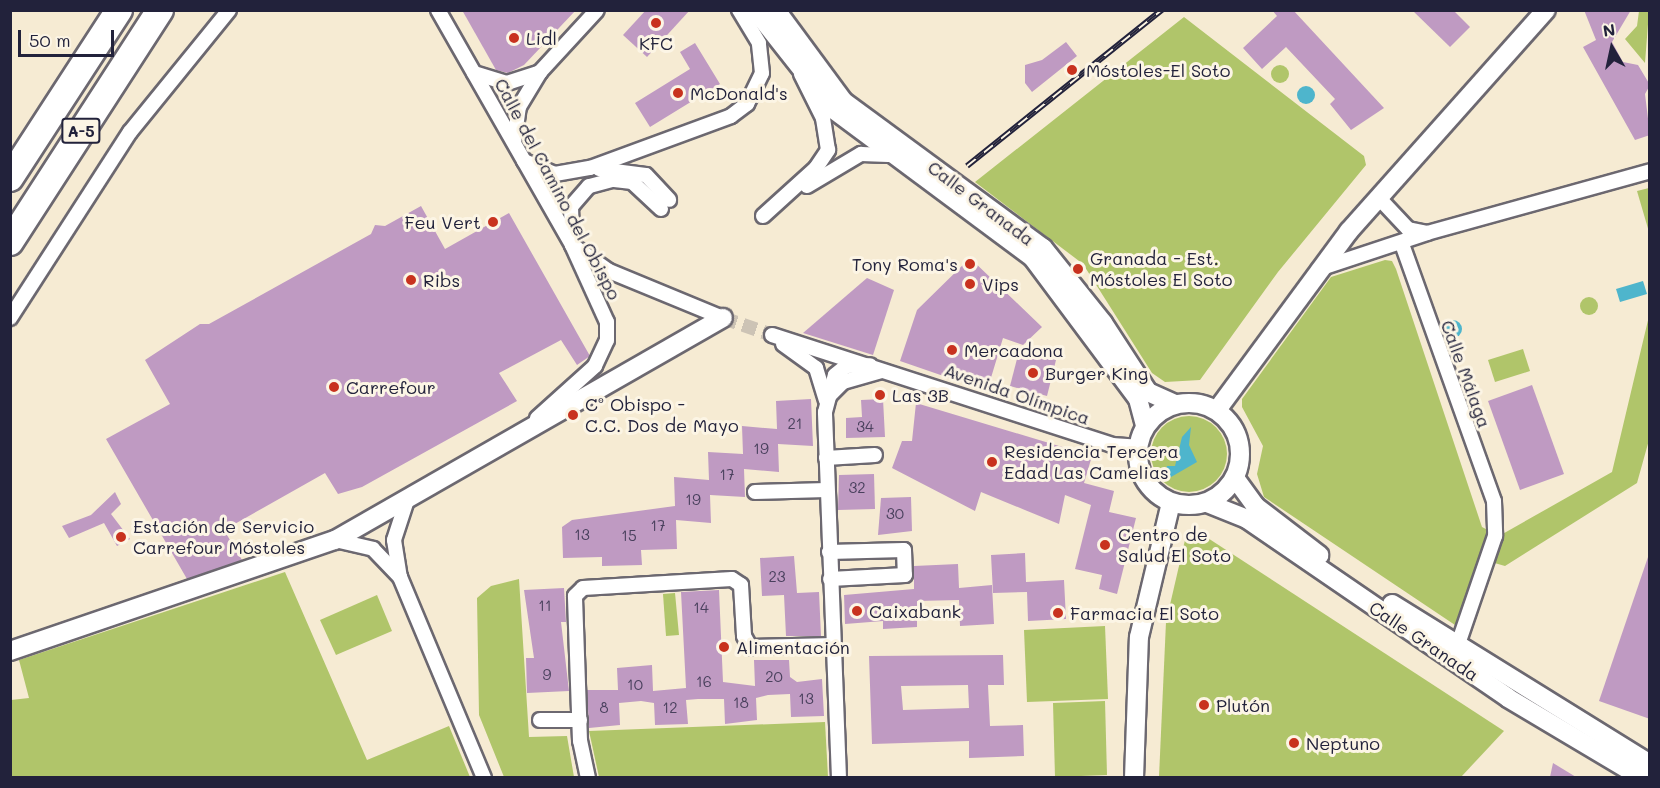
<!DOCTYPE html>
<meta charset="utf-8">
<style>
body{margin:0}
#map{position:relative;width:1660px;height:788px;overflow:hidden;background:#f6ebd3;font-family:Mali,sans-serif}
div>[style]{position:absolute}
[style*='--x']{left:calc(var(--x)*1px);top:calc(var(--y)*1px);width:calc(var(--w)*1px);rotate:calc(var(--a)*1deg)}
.green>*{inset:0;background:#b0c56a}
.round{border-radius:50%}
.water>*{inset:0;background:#4eb5cc}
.building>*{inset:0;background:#bf9ac2}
.minor-tunnel>*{height:14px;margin-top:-7px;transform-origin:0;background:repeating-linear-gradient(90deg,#ccc3b5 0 14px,transparent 0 21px)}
.roads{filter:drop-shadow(2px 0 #6c6870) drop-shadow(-2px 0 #6c6870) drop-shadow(0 2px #6c6870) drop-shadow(0 -2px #6c6870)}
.minor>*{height:14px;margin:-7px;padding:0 7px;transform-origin:7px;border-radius:7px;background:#fff}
.tertiary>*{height:18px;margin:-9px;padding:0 9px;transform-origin:9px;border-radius:9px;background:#fff}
.tertiary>.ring{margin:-9px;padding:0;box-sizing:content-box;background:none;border:18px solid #fff;border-radius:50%}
.motorway>*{height:26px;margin:-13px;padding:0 13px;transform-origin:13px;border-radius:13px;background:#fff}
.rail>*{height:6px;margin-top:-3px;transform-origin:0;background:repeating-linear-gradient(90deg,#fcf5e5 0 11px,#22223b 0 22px);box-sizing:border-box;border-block:2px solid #22223b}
.dots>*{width:16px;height:16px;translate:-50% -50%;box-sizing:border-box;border:3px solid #fcf5e5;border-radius:50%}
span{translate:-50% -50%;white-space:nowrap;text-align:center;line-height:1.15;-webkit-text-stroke:6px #fcf5e5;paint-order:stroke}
.number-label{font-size:15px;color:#49405d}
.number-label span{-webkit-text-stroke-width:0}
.shield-label span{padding:2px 4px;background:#fcf5e5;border:2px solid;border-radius:4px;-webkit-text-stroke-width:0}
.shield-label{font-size:16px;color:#22223b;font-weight:700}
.poi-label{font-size:18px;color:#22223b}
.left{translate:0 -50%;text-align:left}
.right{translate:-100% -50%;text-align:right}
.street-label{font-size:18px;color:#22223b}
.frame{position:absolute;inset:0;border:12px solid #22223b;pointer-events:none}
.north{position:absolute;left:1582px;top:18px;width:60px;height:60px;-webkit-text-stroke:4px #fcf5e5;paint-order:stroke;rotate:351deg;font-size:16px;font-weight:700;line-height:24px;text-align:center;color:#22223b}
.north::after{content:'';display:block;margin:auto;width:21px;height:27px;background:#22223b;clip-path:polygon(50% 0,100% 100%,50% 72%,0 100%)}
.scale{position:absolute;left:18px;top:30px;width:96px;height:27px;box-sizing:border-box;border:3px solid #22223b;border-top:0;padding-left:8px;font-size:18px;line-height:21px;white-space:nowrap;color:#22223b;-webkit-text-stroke:4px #fcf5e5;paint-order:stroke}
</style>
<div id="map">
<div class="green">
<i style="clip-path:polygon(1639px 11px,1649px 11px,1645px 63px,1625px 39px,1637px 26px)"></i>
<i style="clip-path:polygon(1184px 17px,1364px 156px,1366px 165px,1278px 272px,1200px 380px,1165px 382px,1152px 373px,1083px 264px,975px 182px)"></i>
<i class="round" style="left:1271px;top:65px;width:18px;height:18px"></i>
<i style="clip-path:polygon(1649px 188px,1650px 188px,1649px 232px,1637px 191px)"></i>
<i style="clip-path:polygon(1385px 260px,1392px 261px,1396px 269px,1482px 527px,1499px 536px,1612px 472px,1649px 316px,1649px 440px,1637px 483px,1505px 566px,1491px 562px,1455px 625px,1264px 497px,1257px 474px,1263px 446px,1242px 407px,1242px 399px,1331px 277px)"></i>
<i class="round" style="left:1580px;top:297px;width:18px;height:18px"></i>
<i style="clip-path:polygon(1523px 349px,1530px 371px,1495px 382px,1488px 360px)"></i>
<i class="round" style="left:1151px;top:416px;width:76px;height:76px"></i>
<i style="clip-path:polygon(1197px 531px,1504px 731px,1461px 777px,1159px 777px,1166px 622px,1185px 540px)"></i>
<i style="clip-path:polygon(285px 572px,367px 760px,449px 726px,470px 777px,11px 777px,11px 700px,29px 698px,19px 660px)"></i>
<i style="clip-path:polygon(519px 579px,529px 737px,567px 736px,574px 777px,504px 777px,479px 715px,477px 598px,491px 586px)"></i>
<i style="clip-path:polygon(675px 593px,679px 635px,666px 636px,663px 594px)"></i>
<i style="clip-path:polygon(377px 595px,392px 631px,336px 655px,320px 620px)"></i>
<i style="clip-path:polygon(1105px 626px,1108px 699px,1027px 702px,1024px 630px)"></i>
<i style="clip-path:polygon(1105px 701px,1107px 775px,1055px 777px,1053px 703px)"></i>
<i style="clip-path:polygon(825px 722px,828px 777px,599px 777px,589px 731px)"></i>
</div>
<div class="water">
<i class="round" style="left:1297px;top:86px;width:18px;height:18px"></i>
<i style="clip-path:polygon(1643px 281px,1647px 294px,1620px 302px,1616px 289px)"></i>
<i class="round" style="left:1444px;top:320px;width:18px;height:18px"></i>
<i style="clip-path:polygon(1191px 427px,1189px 445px,1197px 462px,1171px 477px,1165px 474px,1167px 466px,1175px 466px,1182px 437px)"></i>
</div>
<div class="building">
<i style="clip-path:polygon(462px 10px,576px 10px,524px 65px,508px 73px,496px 70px)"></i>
<i style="clip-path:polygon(646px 10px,690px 10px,647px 57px,623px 35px)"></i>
<i style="clip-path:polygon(1272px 10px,1293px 10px,1384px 108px,1351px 130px,1330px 104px,1335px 99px,1286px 47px,1262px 69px,1243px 48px,1277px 16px)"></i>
<i style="clip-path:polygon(1412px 10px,1453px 10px,1470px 27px,1450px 47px)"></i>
<i style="clip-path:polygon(1584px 10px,1631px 10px,1612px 42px,1623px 62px,1638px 65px,1650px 85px,1645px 94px,1650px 135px,1635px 140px,1583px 47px,1596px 40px)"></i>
<i style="clip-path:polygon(1066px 42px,1077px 56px,1032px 92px,1025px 83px,1025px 65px,1042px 60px)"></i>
<i style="clip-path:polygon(695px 43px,720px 84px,650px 127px,635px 103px,690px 69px,680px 52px)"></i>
<i style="clip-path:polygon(421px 206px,445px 249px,509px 213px,590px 356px,577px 365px,561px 340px,499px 373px,517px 401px,362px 487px,338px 494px,325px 473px,224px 530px,242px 560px,187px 579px,106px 439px,170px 404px,145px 360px,200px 324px,209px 324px,371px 234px,375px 225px,385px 226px)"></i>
<i style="clip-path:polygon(970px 258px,1042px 327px,1023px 345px,1003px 338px,987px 391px,900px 361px,917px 310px)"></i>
<i style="clip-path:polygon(867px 278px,894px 290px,873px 355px,803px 333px)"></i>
<i style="clip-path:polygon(1019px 351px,1056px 360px,1047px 396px,1010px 386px)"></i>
<i style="clip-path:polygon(1532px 385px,1564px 474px,1520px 490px,1488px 401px)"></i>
<i style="clip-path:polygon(811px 399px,813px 446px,778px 444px,779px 472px,744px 469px,745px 497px,710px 495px,711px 523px,676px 520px,677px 549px,641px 550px,642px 565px,602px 566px,602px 557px,563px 558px,562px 527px,572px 520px,675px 506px,674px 477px,709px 480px,708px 452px,743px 454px,742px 426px,777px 429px,776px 401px)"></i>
<i style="clip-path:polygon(883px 399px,885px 437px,846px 438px,846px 418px,862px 417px,861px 400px)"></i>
<i style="clip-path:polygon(916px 403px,1092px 456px,1084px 483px,1114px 491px,1109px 512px,1136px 518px,1117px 594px,1099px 589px,1102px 575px,1075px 569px,1091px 505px,1065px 495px,1059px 524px,981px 492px,975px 511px,892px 468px,902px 441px,912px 441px)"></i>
<i style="clip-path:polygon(874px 474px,875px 509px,838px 510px,839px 475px)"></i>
<i style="clip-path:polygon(115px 492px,121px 504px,111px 514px,130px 539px,117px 546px,104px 523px,69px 538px,62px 526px,91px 515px)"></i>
<i style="clip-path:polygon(911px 497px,912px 531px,878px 535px,881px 498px)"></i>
<i style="clip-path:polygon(1025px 553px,1026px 582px,1064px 580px,1066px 619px,1028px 621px,1027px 592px,993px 593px,991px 555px)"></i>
<i style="clip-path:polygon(794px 556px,797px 593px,819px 592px,821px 636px,786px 636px,784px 595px,762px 596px,760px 558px)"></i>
<i style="clip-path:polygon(1648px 557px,1650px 558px,1650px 719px,1599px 701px)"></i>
<i style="clip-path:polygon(958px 564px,959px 588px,992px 585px,994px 624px,960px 626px,959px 600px,917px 601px,917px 627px,883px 629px,883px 621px,845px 624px,844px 595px,914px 589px,914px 566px)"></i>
<i style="clip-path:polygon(564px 588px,566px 622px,561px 622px,569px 691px,527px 693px,526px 658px,534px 658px,524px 590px)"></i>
<i style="clip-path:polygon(719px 590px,723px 682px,755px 686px,754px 660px,789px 660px,790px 677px,797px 682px,822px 679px,824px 716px,791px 717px,790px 694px,768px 695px,756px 698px,757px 720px,725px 724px,724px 699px,698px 699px,686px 700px,688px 724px,655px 725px,654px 703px,641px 701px,619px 703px,620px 725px,589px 728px,587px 690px,618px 690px,617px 668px,652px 665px,653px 691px,686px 688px,681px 592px)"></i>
<i style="clip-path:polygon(evenodd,1003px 655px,1004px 685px,988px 685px,990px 726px,1023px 725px,1024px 756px,969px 758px,969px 741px,872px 744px,869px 656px,1003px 655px,968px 685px,969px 708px,903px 710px,901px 686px,968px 685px)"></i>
<i style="clip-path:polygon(1553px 763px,1576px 777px,1550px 777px)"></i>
</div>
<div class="minor-tunnel">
<i style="--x:723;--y:318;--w:52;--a:19.1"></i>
</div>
<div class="roads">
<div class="minor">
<i style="--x:438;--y:10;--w:271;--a:60.3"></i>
<i style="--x:572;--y:245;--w:85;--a:65.6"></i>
<i style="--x:607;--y:322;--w:18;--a:90"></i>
<i style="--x:607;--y:340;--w:29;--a:115"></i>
<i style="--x:595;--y:366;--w:78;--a:138.1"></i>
<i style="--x:474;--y:73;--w:34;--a:17"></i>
<i style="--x:507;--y:83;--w:35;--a:-18"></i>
<i style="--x:514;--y:142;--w:35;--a:-82"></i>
<i style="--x:519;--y:107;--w:41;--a:-59"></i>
<i style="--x:540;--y:72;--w:84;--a:-47.4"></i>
<i style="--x:524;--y:161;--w:34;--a:23"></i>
<i style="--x:555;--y:174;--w:36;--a:-10"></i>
<i style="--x:590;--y:168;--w:150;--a:-20.2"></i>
<i style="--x:731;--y:116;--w:20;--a:-37"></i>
<i style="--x:747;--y:104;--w:34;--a:-64"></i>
<i style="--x:762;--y:73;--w:30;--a:-96"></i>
<i style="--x:759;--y:43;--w:39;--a:-121"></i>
<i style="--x:599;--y:169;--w:47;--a:7.3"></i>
<i style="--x:646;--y:175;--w:34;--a:47"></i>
<i style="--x:807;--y:186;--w:63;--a:-30.7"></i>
<i style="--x:861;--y:154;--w:34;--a:2"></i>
<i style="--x:1378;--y:197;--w:44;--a:46.8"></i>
<i style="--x:1408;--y:229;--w:19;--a:12"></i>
<i style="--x:661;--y:209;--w:40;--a:-137"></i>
<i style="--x:632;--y:182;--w:20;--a:-174"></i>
<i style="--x:612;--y:180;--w:24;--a:165"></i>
<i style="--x:589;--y:186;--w:28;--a:131"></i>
<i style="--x:571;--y:207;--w:38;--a:88"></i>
<i style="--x:572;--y:245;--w:45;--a:35.1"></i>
<i style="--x:609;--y:271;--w:123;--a:22.4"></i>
<i style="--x:763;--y:216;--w:72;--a:-42.2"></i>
<i style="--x:816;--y:168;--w:22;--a:-56"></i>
<i style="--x:828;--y:150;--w:32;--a:-99"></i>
<i style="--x:823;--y:118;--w:49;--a:-116.6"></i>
<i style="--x:1402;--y:244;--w:273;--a:70.3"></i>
<i style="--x:1494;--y:501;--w:35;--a:88"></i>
<i style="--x:1495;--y:536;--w:117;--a:108.9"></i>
<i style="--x:1319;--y:269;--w:114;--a:-18.4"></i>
<i style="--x:1427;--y:233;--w:231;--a:-15.5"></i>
<i style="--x:10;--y:318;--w:221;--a:-57.2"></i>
<i style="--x:130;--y:132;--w:157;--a:-50.9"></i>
<i style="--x:772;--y:335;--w:357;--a:17.9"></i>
<i style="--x:1112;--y:445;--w:26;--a:4"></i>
<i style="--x:783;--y:344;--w:41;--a:36"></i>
<i style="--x:816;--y:368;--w:34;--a:73"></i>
<i style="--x:830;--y:395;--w:18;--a:-45"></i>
<i style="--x:843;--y:382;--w:40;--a:-16"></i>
<i style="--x:826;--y:458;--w:49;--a:-3.5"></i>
<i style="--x:755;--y:492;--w:72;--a:-1.6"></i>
<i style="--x:406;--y:503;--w:39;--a:108"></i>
<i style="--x:394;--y:540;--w:37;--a:81"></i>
<i style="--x:400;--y:577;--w:218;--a:67.3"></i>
<i style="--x:335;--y:540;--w:39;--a:13"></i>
<i style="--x:373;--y:549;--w:39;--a:46"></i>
<i style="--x:829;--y:552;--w:75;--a:-1.5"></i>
<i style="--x:904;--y:550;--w:25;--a:88"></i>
<i style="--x:905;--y:575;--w:75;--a:176.9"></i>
<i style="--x:540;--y:720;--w:40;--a:0"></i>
<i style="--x:588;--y:778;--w:38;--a:-102"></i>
<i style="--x:580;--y:741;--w:145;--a:-92"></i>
<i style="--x:575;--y:596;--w:11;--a:-45"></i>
<i style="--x:583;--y:588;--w:149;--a:-3.5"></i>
<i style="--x:732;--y:579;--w:11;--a:34"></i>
<i style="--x:741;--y:585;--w:51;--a:86.6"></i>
<i style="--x:744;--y:636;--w:13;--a:61"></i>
<i style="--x:750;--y:647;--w:84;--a:-1.4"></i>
<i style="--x:839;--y:778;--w:366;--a:-92.2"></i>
<i style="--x:825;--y:412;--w:38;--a:-75"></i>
<i style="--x:835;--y:375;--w:14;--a:-39"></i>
<i style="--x:846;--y:366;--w:24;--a:-2"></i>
</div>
<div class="tertiary">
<i style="--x:755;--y:10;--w:127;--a:51.7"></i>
<i style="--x:834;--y:110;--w:248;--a:36.6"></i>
<i style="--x:1033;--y:258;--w:176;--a:53.3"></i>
<i style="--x:1138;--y:399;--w:28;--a:75"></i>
<i style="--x:776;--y:10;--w:113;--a:53.6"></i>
<i style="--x:843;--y:101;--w:248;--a:36.3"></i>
<i style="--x:1043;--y:248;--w:96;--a:51.3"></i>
<i style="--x:1103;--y:323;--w:82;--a:56.9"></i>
<i style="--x:1148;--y:392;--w:30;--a:24"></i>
<i class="ring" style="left:1138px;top:403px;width:84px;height:84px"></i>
<i style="--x:1217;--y:410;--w:222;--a:-53.6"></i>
<i style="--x:1349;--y:231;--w:296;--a:-48.3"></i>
<i style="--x:1235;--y:478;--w:34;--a:54"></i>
<i style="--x:1255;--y:506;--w:81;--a:37.4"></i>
<i style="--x:1207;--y:503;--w:43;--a:21.8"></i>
<i style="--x:1247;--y:519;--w:316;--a:34.4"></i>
<i style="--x:1508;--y:698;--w:156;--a:30.8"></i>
<i style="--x:1392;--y:604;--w:304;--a:31.8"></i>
<i style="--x:10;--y:651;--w:343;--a:-18.9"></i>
<i style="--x:335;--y:540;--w:447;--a:-29.8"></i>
<i style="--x:1134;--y:778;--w:141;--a:-88"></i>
<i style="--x:1139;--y:637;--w:138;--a:-76.6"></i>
</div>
<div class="motorway">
<i style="--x:10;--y:178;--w:200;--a:-57"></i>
<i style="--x:10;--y:242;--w:276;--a:-57.1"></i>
</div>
</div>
<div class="rail">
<i style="--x:967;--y:166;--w:250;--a:-38.7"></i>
</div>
<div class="dots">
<i style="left:656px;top:23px;background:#c8321e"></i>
<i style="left:514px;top:38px;background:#c8321e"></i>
<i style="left:1072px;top:70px;background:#c8321e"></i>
<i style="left:678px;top:93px;background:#c8321e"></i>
<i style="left:493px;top:222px;background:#c8321e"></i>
<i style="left:970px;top:264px;background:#c8321e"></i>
<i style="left:1078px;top:269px;background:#c8321e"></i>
<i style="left:411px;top:280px;background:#c8321e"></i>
<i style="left:970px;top:284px;background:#c8321e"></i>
<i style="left:952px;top:350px;background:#c8321e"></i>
<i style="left:1033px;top:373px;background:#c8321e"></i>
<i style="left:334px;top:387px;background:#c8321e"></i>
<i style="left:880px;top:395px;background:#c8321e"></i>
<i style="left:573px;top:415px;background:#c8321e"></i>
<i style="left:992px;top:462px;background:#c8321e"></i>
<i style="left:121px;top:537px;background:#c8321e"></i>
<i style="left:1105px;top:545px;background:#c8321e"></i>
<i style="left:857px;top:611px;background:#c8321e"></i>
<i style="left:1058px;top:613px;background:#c8321e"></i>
<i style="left:724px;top:647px;background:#c8321e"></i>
<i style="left:1204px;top:705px;background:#c8321e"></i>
<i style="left:1294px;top:743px;background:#c8321e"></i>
</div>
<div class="number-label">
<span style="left:795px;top:424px">21</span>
<span style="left:865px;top:427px">34</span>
<span style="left:761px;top:449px">19</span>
<span style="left:727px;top:475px">17</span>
<span style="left:857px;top:488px">32</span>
<span style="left:693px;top:500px">19</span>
<span style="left:895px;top:514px">30</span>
<span style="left:658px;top:526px">17</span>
<span style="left:582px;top:535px">13</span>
<span style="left:629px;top:536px">15</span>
<span style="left:777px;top:577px">23</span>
<span style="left:545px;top:606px">11</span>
<span style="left:701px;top:608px">14</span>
<span style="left:547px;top:675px">9</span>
<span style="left:774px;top:677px">20</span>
<span style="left:704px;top:682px">16</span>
<span style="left:635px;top:685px">10</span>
<span style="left:806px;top:699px">13</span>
<span style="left:741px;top:703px">18</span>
<span style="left:604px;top:708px">8</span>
<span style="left:670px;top:708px">12</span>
</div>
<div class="shield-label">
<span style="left:81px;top:131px">A-5</span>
</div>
<div class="poi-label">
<span class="left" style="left:526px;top:38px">Lidl</span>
<span style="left:656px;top:43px">KFC</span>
<span class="left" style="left:1086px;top:70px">Móstoles-El Soto</span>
<span class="left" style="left:690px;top:93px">McDonald's</span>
<span class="right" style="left:481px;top:222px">Feu Vert</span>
<span class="left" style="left:1090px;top:269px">Granada - Est.<br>Móstoles El Soto</span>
<span class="right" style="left:958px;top:264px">Tony Roma's</span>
<span class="left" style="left:423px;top:280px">Ribs</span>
<span class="left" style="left:982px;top:284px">Vips</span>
<span class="left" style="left:964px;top:350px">Mercadona</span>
<span class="left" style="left:1045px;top:373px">Burger King</span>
<span class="left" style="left:346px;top:387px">Carrefour</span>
<span class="left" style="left:892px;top:395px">Las 3B</span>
<span class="left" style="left:585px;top:415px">Cº Obispo -<br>C.C. Dos de Mayo</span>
<span class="left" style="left:1004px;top:462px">Residencia Tercera<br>Edad Las Camelias</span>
<span class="left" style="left:133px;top:537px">Estación de Servicio<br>Carrefour Móstoles</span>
<span class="left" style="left:1118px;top:545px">Centro de<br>Salud El Soto</span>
<span class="left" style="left:869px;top:611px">Caixabank</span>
<span class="left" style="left:1070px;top:613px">Farmacia El Soto</span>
<span class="left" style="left:736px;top:647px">Alimentación</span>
<span class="left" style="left:1216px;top:705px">Plutón</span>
<span class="left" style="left:1306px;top:743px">Neptuno</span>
</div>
<div class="street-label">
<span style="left:558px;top:189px;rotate:62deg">Calle del Camino del Obispo</span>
<span style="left:981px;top:203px;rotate:37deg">Calle Granada</span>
<span style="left:1466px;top:374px;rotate:70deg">Calle Málaga</span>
<span style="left:1017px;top:394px;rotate:19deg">Avenida Olímpica</span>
<span style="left:1424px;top:641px;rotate:34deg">Calle Granada</span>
</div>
<div class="frame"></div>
<div class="north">N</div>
<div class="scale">50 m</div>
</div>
